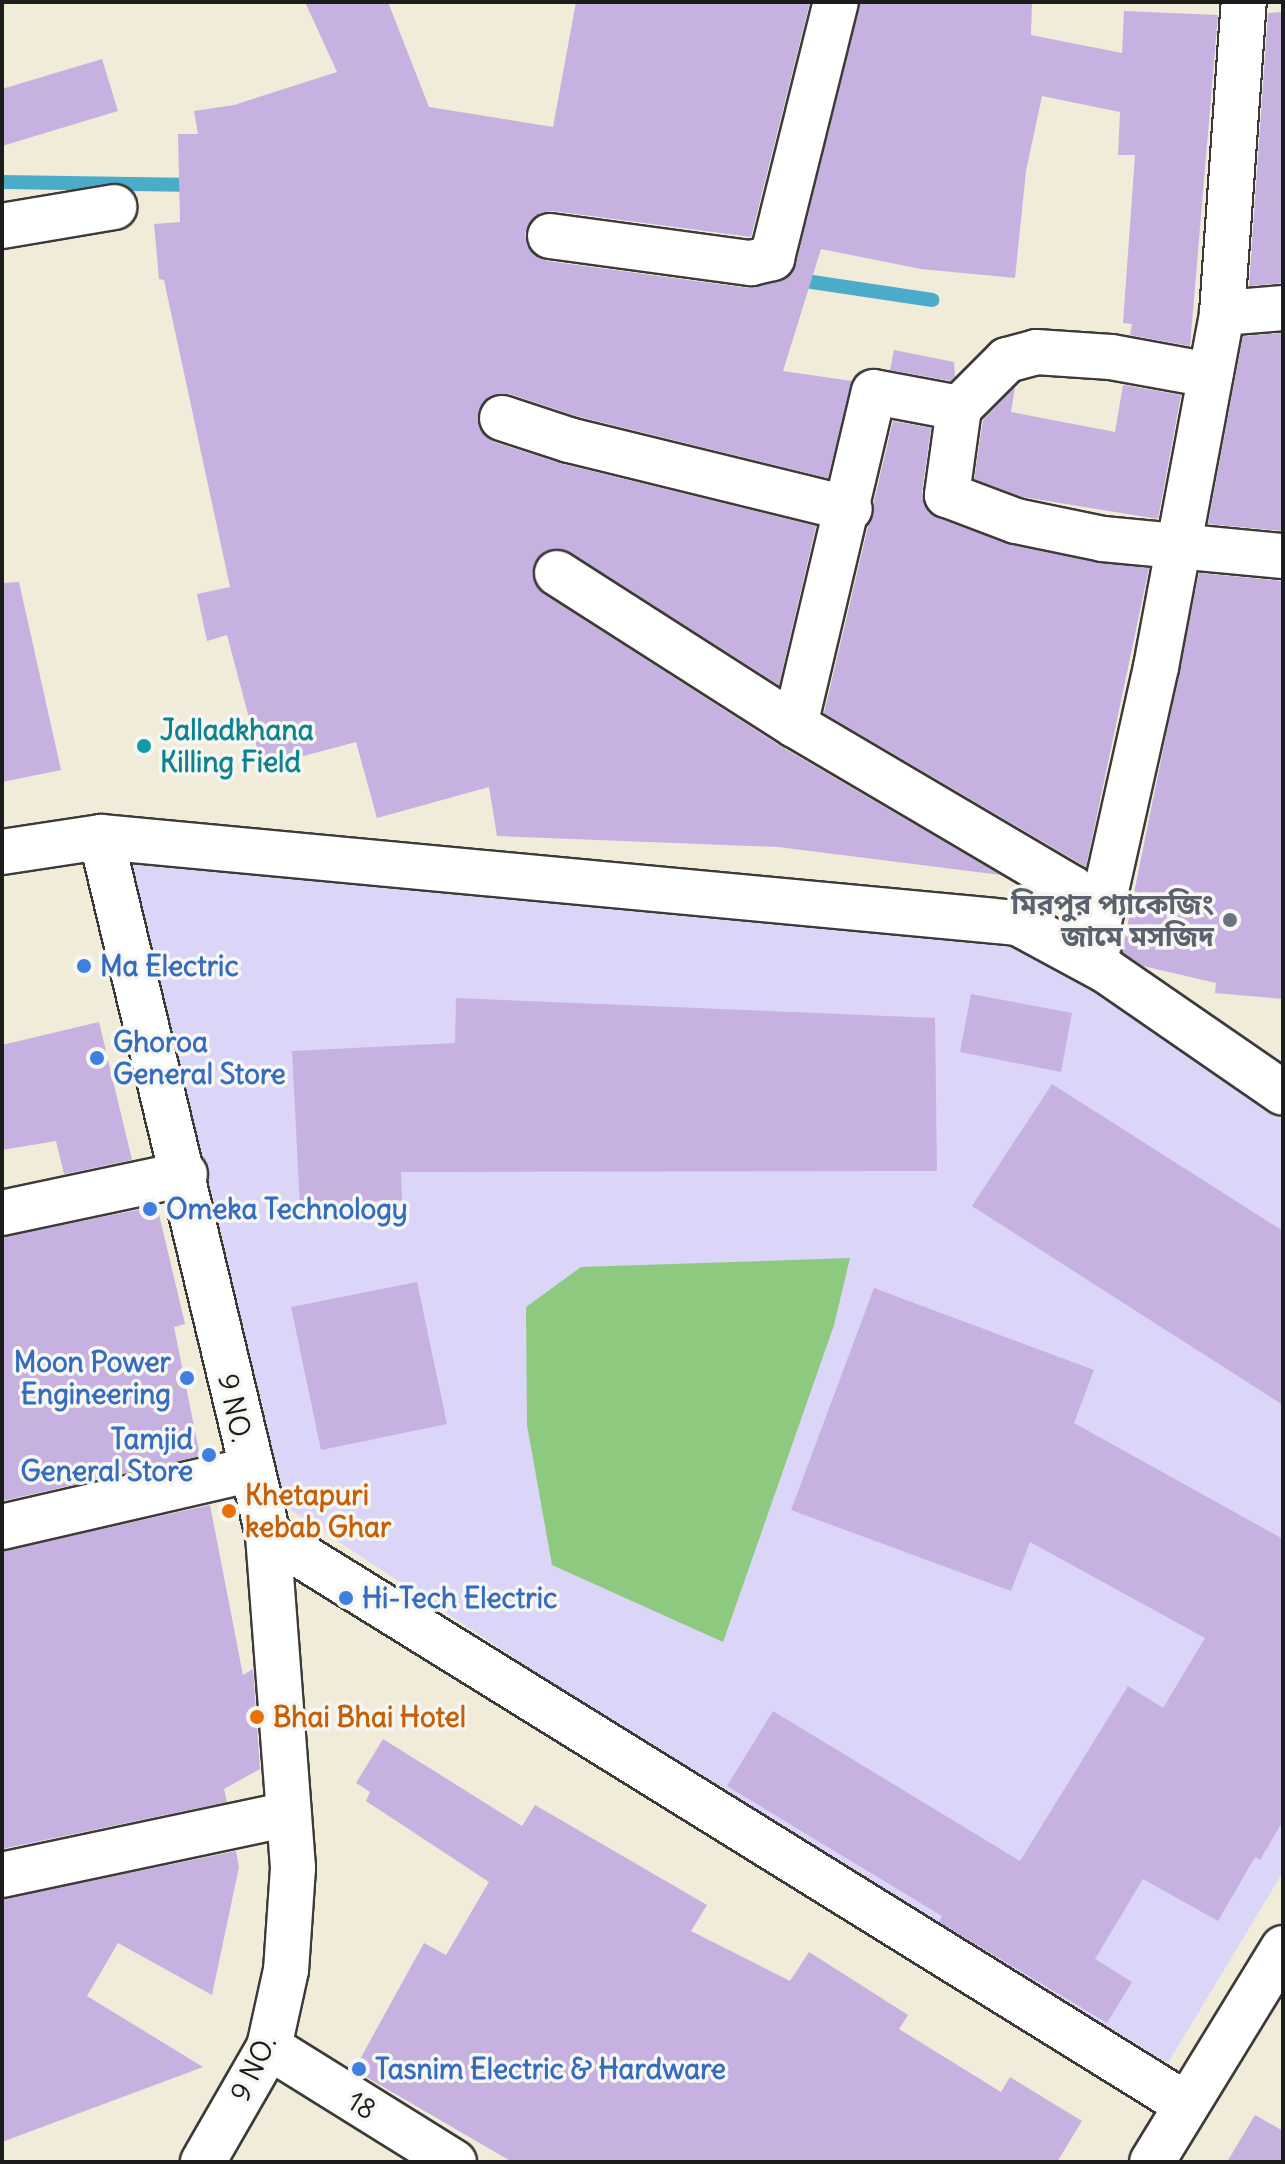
<!DOCTYPE html>
<meta charset="utf-8">
<style>
body{margin:0}
#map{position:relative;width:1285px;height:2164px;overflow:hidden;background:#f0ecd9;font-family:Delius,"Noto Sans Bengali",sans-serif}
div>[style]{position:absolute}
[style*='--x']{left:calc(var(--x)*1px);top:calc(var(--y)*1px);width:calc(var(--w)*1px);rotate:calc(var(--a)*1deg)}
.built>*{inset:0;background:#dbd6f7}
.green>*{inset:0;background:#8dc97e}
.stream>*{height:14px;margin:-7px;padding:0 7px;transform-origin:7px;border-radius:7px;background:#4bacca}
.building>*{inset:0;background:#c6b1e0}
.roads{filter:drop-shadow(2px 0 #3c3b38) drop-shadow(-2px 0 #3c3b38) drop-shadow(0 2px #3c3b38) drop-shadow(0 -2px #3c3b38)}
.street>*{height:44px;margin:-22px;padding:0 22px;transform-origin:22px;border-radius:22px;background:#fff}
.dots>*{width:22px;height:22px;translate:-50% -50%;box-sizing:border-box;border:4px solid #f6f6f2;border-radius:50%}
span{translate:-50% -50%;white-space:nowrap;text-align:center;line-height:1.15;-webkit-text-stroke:7px #f6f6f2;paint-order:stroke}
.culture-label{font-size:28px;color:#0d838f;font-weight:700}
.left{translate:0 -50%;text-align:left}
.worship-label{font-size:28px;color:#5b616d;font-weight:700}
.right{translate:-100% -50%;text-align:right}
.shop-label{font-size:28px;color:#366cbe;font-weight:700}
.street-label{font-size:28px;color:#1c1c1c}
.food-label{font-size:28px;color:#c56008;font-weight:700}
.frame{position:absolute;inset:0;border:4px solid #1c1c1c;pointer-events:none}
</style>
<div id="map">
<div class="built">
<i style="clip-path:polygon(110px 852px,1018px 937px,1283px 1120px,1283px 1872px,1168px 2063px,721px 1795px,279px 1502px)"></i>
</div>
<div class="green">
<i style="clip-path:polygon(850px 1258px,834px 1325px,723px 1642px,552px 1565px,527px 1425px,526px 1307px,581px 1267px)"></i>
</div>
<div class="stream">
<i style="--x:2;--y:182;--w:195;--a:0.9"></i>
<i style="--x:792;--y:279;--w:142;--a:8.5"></i>
</div>
<div class="building">
<i style="clip-path:polygon(305px 2px,388px 2px,429px 107px,553px 127px,576px 2px,810px 2px,751px 237px,553px 211px,540px 213px,525px 232px,527px 246px,547px 261px,748px 288px,779px 282px,796px 264px,860px 2px,1032px 2px,1031px 35px,1122px 53px,1124px 11px,1218px 15px,1190px 346px,1130px 335px,1132px 324px,1123px 323px,1135px 155px,1118px 155px,1120px 112px,1042px 96px,1026px 171px,1015px 278px,921px 269px,821px 249px,783px 371px,852px 381px,828px 478px,576px 416px,510px 394px,486px 399px,478px 411px,483px 434px,494px 442px,563px 464px,816px 526px,779px 685px,570px 552px,545px 551px,532px 573px,544px 594px,782px 747px,1001px 875px,778px 847px,497px 836px,489px 787px,377px 818px,356px 742px,262px 767px,227px 635px,207px 641px,197px 594px,230px 587px,164px 280px,159px 279px,154px 224px,180px 222px,178px 134px,198px 134px,194px 111px,234px 105px,337px 72px)"></i>
<i style="clip-path:polygon(1283px 12px,1283px 283px,1249px 286px,1268px 13px)"></i>
<i style="clip-path:polygon(102px 59px,118px 111px,2px 146px,2px 89px)"></i>
<i style="clip-path:polygon(1283px 333px,1283px 531px,1208px 524px,1243px 336px)"></i>
<i style="clip-path:polygon(894px 350px,954px 362px,955px 377px,951px 381px,890px 370px)"></i>
<i style="clip-path:polygon(1123px 385px,1181px 395px,1158px 519px,1023px 497px,974px 479px,983px 420px,1015px 387px,1011px 412px,1115px 432px)"></i>
<i style="clip-path:polygon(893px 421px,931px 428px,922px 492px,928px 512px,938px 518px,1011px 545px,1149px 568px,1086px 867px,824px 713px)"></i>
<i style="clip-path:polygon(1199px 573px,1283px 581px,1283px 999px,1215px 993px,1216px 983px,1143px 966px,1122px 952px)"></i>
<i style="clip-path:polygon(19px 582px,61px 770px,2px 782px,2px 583px)"></i>
<i style="clip-path:polygon(971px 994px,1072px 1013px,1061px 1072px,960px 1052px)"></i>
<i style="clip-path:polygon(456px 998px,935px 1018px,937px 1171px,401px 1172px,402px 1200px,300px 1206px,292px 1051px,455px 1043px)"></i>
<i style="clip-path:polygon(99px 1022px,132px 1160px,64px 1174px,56px 1141px,2px 1150px,2px 1045px)"></i>
<i style="clip-path:polygon(1052px 1084px,1283px 1231px,1283px 1405px,972px 1206px)"></i>
<i style="clip-path:polygon(157px 1206px,185px 1324px,174px 1327px,200px 1456px,2px 1501px,2px 1237px)"></i>
<i style="clip-path:polygon(417px 1282px,447px 1424px,321px 1450px,291px 1307px)"></i>
<i style="clip-path:polygon(874px 1288px,1094px 1370px,1074px 1423px,1283px 1539px,1283px 1821px,1260px 1860px,1255px 1857px,1218px 1921px,1143px 1879px,1095px 1959px,1132px 1982px,1107px 2023px,939px 1922px,942px 1916px,727px 1786px,773px 1711px,1020px 1861px,1128px 1686px,1163px 1708px,1205px 1638px,1030px 1542px,1011px 1591px,791px 1510px)"></i>
<i style="clip-path:polygon(210px 1505px,243px 1675px,253px 1669px,260px 1769px,224px 1789px,227px 1802px,2px 1849px,2px 1551px)"></i>
<i style="clip-path:polygon(383px 1739px,522px 1826px,535px 1805px,707px 1905px,691px 1931px,790px 1981px,809px 1952px,908px 2015px,899px 2029px,1001px 2092px,1010px 2077px,1082px 2121px,1057px 2162px,512px 2162px,354px 2070px,424px 1943px,446px 1955px,489px 1882px,366px 1801px,370px 1792px,356px 1783px)"></i>
<i style="clip-path:polygon(236px 1851px,239px 1867px,212px 1995px,118px 1943px,87px 1996px,203px 2067px,2px 2142px,2px 1899px)"></i>
<i style="clip-path:polygon(1255px 2115px,1283px 2131px,1283px 2162px,1227px 2162px)"></i>
</div>
<div class="roads">
<div class="street">
<i style="--x:2;--y:226;--w:114;--a:-9.6"></i>
<i style="--x:550;--y:236;--w:203;--a:7.7"></i>
<i style="--x:751;--y:263;--w:22;--a:-13"></i>
<i style="--x:772;--y:258;--w:264;--a:-76"></i>
<i style="--x:1222;--y:313;--w:61;--a:-4.7"></i>
<i style="--x:959;--y:408;--w:68;--a:-45"></i>
<i style="--x:1007;--y:360;--w:30;--a:-15"></i>
<i style="--x:1036;--y:352;--w:75;--a:3.8"></i>
<i style="--x:1111;--y:357;--w:101;--a:10.3"></i>
<i style="--x:502;--y:418;--w:71;--a:18.2"></i>
<i style="--x:569;--y:440;--w:289;--a:13.8"></i>
<i style="--x:557;--y:573;--w:282;--a:32.6"></i>
<i style="--x:795;--y:725;--w:321;--a:30.5"></i>
<i style="--x:1072;--y:888;--w:16;--a:45"></i>
<i style="--x:1083;--y:899;--w:48;--a:70.4"></i>
<i style="--x:795;--y:725;--w:342;--a:-76.7"></i>
<i style="--x:874;--y:392;--w:86;--a:10.7"></i>
<i style="--x:959;--y:408;--w:88;--a:97.9"></i>
<i style="--x:947;--y:495;--w:74;--a:20.6"></i>
<i style="--x:1016;--y:521;--w:89;--a:11.7"></i>
<i style="--x:1103;--y:539;--w:181;--a:5.4"></i>
<i style="--x:101;--y:837;--w:718;--a:76.54"></i>
<i style="--x:268;--y:1535;--w:334;--a:85.7"></i>
<i style="--x:293;--y:1868;--w:102;--a:93.9"></i>
<i style="--x:286;--y:1970;--w:79;--a:102.4"></i>
<i style="--x:269;--y:2047;--w:133;--a:119.9"></i>
<i style="--x:2;--y:852;--w:100;--a:-8.6"></i>
<i style="--x:101;--y:837;--w:921;--a:5.36"></i>
<i style="--x:1018;--y:923;--w:99;--a:28.4"></i>
<i style="--x:1105;--y:970;--w:216;--a:34.6"></i>
<i style="--x:1097;--y:931;--w:271;--a:-77.4"></i>
<i style="--x:1156;--y:667;--w:360;--a:-79.4"></i>
<i style="--x:1222;--y:313;--w:312;--a:-86"></i>
<i style="--x:2;--y:1213;--w:187;--a:-12"></i>
<i style="--x:2;--y:1527;--w:253;--a:-13"></i>
<i style="--x:268;--y:1535;--w:1081;--a:31.81"></i>
<i style="--x:2;--y:1875;--w:293;--a:-12"></i>
<i style="--x:269;--y:2047;--w:218;--a:31.9"></i>
<i style="--x:1152;--y:2162;--w:251;--a:-58.5"></i>
</div>
</div>
<div class="dots">
<i style="left:144px;top:746px;background:#0f9aa8"></i>
<i style="left:1230px;top:920px;background:#6b7280"></i>
<i style="left:84px;top:966px;background:#3f7fe0"></i>
<i style="left:97px;top:1058px;background:#3f7fe0"></i>
<i style="left:150px;top:1209px;background:#3f7fe0"></i>
<i style="left:187px;top:1378px;background:#3f7fe0"></i>
<i style="left:209px;top:1455px;background:#3f7fe0"></i>
<i style="left:229px;top:1511px;background:#e8710a"></i>
<i style="left:346px;top:1598px;background:#3f7fe0"></i>
<i style="left:257px;top:1717px;background:#e8710a"></i>
<i style="left:359px;top:2069px;background:#3f7fe0"></i>
</div>
<div class="culture-label">
<span class="left" style="left:160px;top:746px">Jalladkhana<br>Killing Field</span>
</div>
<div class="worship-label">
<span class="right" style="left:1214px;top:920px">মিরপুর প্যাকেজিং<br>জামে মসজিদ</span>
</div>
<div class="shop-label">
<span class="left" style="left:100px;top:966px">Ma Electric</span>
<span class="left" style="left:113px;top:1058px">Ghoroa<br>General Store</span>
<span class="left" style="left:166px;top:1209px">Omeka Technology</span>
<span class="right" style="left:171px;top:1378px">Moon Power<br>Engineering</span>
<span class="right" style="left:193px;top:1455px">Tamjid<br>General Store</span>
<span class="left" style="left:362px;top:1598px">Hi-Tech Electric</span>
<span class="left" style="left:375px;top:2069px">Tasnim Electric &amp; Hardware</span>
</div>
<div class="street-label">
<span style="left:235px;top:1408px;rotate:78deg">9 NO.</span>
<span style="left:253px;top:2068px;rotate:-64deg">9 NO.</span>
<span style="left:362px;top:2105px;rotate:32deg">18</span>
</div>
<div class="food-label">
<span class="left" style="left:245px;top:1511px">Khetapuri<br>kebab Ghar</span>
<span class="left" style="left:273px;top:1717px">Bhai Bhai Hotel</span>
</div>
<div class="frame"></div>
</div>
